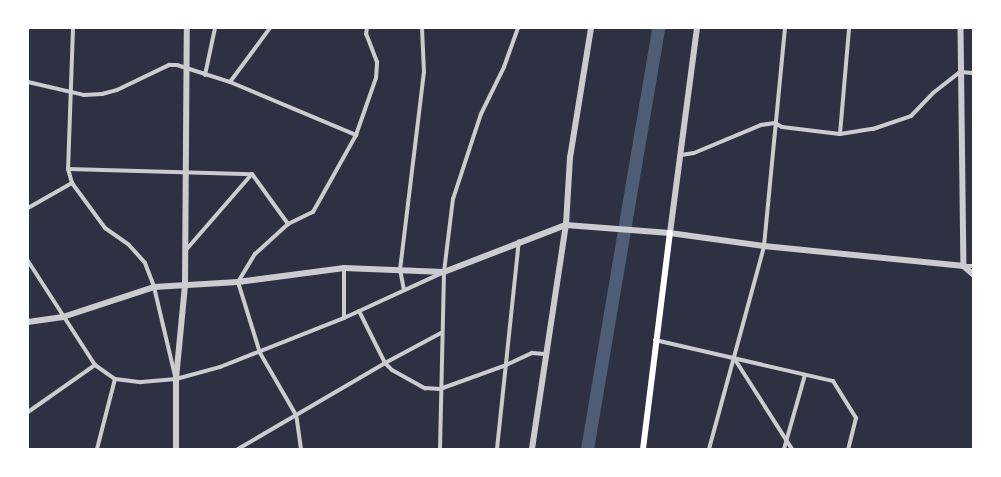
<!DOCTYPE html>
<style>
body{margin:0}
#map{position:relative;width:1001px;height:477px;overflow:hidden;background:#2d3142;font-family:Arial,sans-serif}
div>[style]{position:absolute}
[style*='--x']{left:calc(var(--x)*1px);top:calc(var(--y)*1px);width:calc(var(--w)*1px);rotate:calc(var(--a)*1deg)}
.river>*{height:13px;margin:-6.5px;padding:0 6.5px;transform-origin:6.5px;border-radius:6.5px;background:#4f5d75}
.minor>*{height:4px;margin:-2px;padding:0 2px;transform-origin:2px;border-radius:2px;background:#caccd0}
.tertiary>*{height:5.5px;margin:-2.75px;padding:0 2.75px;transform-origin:2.75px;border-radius:2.75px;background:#caccd0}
.secondary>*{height:6px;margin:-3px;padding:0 3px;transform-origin:3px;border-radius:3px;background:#fff}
span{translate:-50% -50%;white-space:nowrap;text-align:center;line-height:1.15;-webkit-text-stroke:3px #fff;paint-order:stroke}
.frame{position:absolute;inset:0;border:29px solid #fff;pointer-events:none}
</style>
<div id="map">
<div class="river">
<i style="--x:587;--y:449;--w:427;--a:-80.4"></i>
</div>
<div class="minor">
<i style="--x:73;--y:28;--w:141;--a:92"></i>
<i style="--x:68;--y:169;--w:15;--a:74"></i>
<i style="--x:72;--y:183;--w:56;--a:53.7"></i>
<i style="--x:105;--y:228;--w:29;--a:35"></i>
<i style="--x:129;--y:245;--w:24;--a:48"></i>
<i style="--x:145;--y:263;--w:26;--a:69"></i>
<i style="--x:154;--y:287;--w:91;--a:76.7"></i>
<i style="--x:205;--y:75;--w:48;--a:-78"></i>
<i style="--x:28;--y:82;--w:57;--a:13.1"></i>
<i style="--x:84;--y:95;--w:18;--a:-3"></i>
<i style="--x:102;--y:94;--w:16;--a:-15"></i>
<i style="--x:117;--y:90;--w:58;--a:-25.7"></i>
<i style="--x:169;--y:65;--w:8;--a:0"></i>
<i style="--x:177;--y:65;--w:56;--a:17.8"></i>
<i style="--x:230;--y:82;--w:137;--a:22.8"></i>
<i style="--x:230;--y:82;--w:67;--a:-53.5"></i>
<i style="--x:840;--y:134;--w:106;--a:-85.1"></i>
<i style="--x:681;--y:155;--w:13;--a:-9"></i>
<i style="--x:694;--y:153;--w:73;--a:-22.7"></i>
<i style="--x:761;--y:125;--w:14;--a:-8"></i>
<i style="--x:775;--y:123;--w:8;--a:30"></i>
<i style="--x:782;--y:127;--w:58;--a:6.9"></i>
<i style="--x:840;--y:134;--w:33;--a:-9"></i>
<i style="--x:873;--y:129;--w:40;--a:-18.9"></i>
<i style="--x:911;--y:116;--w:32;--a:-46"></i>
<i style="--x:933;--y:93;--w:34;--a:-38"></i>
<i style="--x:960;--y:72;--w:13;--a:4"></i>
<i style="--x:68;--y:169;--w:184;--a:1.6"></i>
<i style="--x:252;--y:174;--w:62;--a:54.2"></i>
<i style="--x:28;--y:208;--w:51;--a:-29.6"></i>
<i style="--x:185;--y:251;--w:102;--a:-49"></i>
<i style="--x:28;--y:261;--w:124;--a:57.2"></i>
<i style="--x:95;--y:365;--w:24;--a:35"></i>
<i style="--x:115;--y:379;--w:26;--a:7"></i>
<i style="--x:141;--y:382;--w:35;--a:-5"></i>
<i style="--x:176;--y:379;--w:46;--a:-15.3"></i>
<i style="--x:220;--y:367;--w:133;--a:-21.6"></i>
<i style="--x:344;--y:318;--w:108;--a:-24.7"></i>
<i style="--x:964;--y:266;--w:9;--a:0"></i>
<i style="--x:404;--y:290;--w:20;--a:-101"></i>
<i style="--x:400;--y:270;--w:199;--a:-83.1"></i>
<i style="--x:424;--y:72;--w:44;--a:-92.6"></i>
<i style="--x:359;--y:311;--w:58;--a:63.4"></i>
<i style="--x:385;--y:363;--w:10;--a:45"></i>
<i style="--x:392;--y:370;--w:38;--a:29"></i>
<i style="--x:425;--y:388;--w:15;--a:4"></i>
<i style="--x:440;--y:389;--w:68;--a:-19.8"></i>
<i style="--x:504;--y:366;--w:31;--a:-25"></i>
<i style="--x:532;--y:353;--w:13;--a:4"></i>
<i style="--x:344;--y:318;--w:50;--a:-90"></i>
<i style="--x:655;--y:340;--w:183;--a:13"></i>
<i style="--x:833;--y:381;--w:44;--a:58.1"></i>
<i style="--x:856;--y:418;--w:32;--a:104"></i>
<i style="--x:734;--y:358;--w:108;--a:57.5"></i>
<i style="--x:28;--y:412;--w:82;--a:-35"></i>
<i style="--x:97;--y:449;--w:72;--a:-75.6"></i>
<i style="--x:238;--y:449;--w:170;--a:-30.3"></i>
<i style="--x:385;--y:363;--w:64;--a:-28.2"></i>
<i style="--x:301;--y:449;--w:34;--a:-98"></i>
<i style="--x:296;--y:415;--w:72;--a:-120.1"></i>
<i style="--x:260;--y:353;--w:74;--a:-107.2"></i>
<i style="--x:238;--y:282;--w:33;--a:-59"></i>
<i style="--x:255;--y:254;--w:45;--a:-42.3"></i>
<i style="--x:288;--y:224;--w:28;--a:-26"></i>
<i style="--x:313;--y:212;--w:88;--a:-60.8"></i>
<i style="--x:356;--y:135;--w:60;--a:-70.7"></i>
<i style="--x:376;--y:78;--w:16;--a:-86"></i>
<i style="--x:377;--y:62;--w:30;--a:-111"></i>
<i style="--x:366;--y:34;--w:6;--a:-81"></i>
<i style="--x:440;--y:449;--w:177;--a:-88.7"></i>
<i style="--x:444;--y:272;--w:74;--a:-83"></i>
<i style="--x:453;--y:199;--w:89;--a:-71.8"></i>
<i style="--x:481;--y:114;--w:52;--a:-63.9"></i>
<i style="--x:504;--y:67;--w:41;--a:-70.3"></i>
<i style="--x:497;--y:449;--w:209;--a:-84"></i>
<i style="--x:709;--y:449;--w:210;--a:-74.8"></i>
<i style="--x:764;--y:246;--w:219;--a:-84.5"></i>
<i style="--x:784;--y:449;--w:77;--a:-74.2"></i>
</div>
<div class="tertiary">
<i style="--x:961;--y:28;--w:238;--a:89.3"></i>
<i style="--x:964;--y:266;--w:12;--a:42"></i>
<i style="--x:670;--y:233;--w:207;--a:-82.5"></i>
<i style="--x:28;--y:322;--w:35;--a:-8"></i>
<i style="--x:63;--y:317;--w:96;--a:-18.2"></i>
<i style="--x:154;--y:287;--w:84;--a:-3.4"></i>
<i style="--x:238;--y:282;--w:107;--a:-7.5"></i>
<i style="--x:344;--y:268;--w:100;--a:2.3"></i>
<i style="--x:444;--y:272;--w:131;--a:-21.1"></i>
<i style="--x:566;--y:225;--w:104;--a:4.4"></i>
<i style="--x:670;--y:233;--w:95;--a:7.9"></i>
<i style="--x:764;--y:246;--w:201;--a:5.7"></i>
<i style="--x:176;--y:449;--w:70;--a:-90"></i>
<i style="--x:176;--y:379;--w:94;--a:-84.5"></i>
<i style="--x:185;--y:285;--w:257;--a:-89.6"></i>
<i style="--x:532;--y:449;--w:227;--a:-81.4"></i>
<i style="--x:566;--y:225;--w:67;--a:-86.6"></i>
<i style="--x:570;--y:158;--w:132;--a:-80.8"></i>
</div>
<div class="secondary">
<i style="--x:643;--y:449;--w:218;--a:-82.9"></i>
</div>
<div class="frame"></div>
</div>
